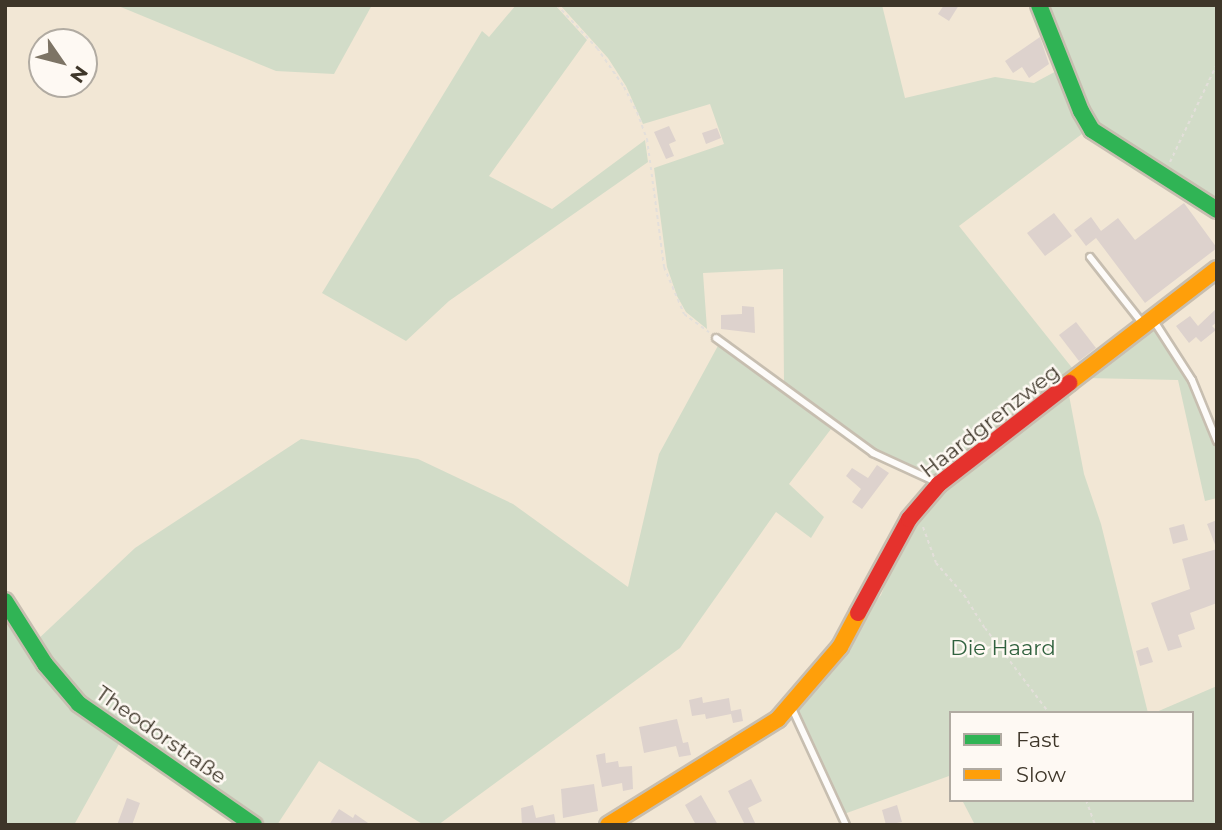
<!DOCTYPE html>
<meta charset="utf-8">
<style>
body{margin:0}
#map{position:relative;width:1222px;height:830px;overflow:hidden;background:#f2e7d5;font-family:Montserrat,sans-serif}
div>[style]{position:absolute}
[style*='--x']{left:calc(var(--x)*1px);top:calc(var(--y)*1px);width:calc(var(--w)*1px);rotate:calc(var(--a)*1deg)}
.green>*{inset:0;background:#d2dcc8}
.building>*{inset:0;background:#ddd2cd}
.path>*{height:2px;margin-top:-1px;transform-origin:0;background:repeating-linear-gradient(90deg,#e3dfda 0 3.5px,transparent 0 7px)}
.roads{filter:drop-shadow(2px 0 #c7beb0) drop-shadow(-2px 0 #c7beb0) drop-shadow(0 2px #c7beb0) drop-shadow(0 -2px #c7beb0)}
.lane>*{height:6px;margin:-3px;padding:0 3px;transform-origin:3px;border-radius:3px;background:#fdfbf9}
.fast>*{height:16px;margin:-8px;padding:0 8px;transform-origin:8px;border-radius:8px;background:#30b455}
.slow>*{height:16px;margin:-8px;padding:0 8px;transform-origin:8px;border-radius:8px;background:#ff9f0a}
.jam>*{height:16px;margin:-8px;padding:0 8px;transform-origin:8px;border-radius:8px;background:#e5322d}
span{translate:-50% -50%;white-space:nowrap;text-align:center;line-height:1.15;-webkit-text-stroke:5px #fef9f3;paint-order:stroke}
.street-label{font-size:21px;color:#3e3629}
.park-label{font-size:21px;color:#31623f}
.frame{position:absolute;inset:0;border:7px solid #3e3629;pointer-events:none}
.legend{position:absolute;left:949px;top:711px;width:245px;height:91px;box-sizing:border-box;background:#fef9f3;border:2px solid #b1aba2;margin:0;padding:9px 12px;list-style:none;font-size:21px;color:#3e3629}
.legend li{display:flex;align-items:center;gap:14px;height:35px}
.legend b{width:35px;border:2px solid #b1aba2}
.north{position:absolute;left:28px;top:28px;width:70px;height:70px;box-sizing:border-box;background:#fef9f3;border:2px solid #b1aba2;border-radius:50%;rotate:125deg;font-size:19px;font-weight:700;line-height:28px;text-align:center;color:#3e3629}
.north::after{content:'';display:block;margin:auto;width:24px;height:32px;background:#7d7465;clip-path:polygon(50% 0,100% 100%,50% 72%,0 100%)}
</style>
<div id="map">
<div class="green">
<i style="clip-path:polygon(116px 5px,372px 5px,334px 74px,276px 71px)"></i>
<i style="clip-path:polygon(516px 5px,555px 5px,587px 40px,489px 176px,552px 209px,645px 140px,648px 162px,449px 301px,406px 341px,322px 293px,482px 31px,489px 37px)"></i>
<i style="clip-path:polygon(560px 5px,882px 5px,905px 98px,995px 77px,1034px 83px,1062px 68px,1086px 131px,959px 226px,1077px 374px,939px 482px,875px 452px,837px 426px,784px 384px,783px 269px,703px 273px,707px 329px,686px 312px,677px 296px,667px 267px,654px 168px,724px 144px,710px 104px,643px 124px,626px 86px,608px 58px)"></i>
<i style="clip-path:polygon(1042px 5px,1217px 5px,1217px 206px,1101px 137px)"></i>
<i style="clip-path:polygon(1152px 324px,1189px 381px,1217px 446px,1217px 498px,1205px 501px,1178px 380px,1086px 378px)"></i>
<i style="clip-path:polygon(720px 342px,831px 429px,789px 484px,824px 517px,811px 538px,776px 512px,680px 648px,438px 825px,424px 825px,319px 761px,277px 825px,259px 825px,96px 715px,35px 642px,135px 548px,301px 439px,418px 459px,513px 504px,628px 587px,659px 454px)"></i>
<i style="clip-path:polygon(1068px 390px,1084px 474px,1101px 524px,1148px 713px,951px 713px,951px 778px,949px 776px,844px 814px,793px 705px,881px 595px,910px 520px,939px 484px)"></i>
<i style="clip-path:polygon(5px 614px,51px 687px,120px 742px,74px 825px,5px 825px)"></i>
<i style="clip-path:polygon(1217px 686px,1217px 825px,975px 825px,962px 800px,1192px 800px,1192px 713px,1154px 713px)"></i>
</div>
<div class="building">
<i style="clip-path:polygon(944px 5px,959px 5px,949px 21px,938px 14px)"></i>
<i style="clip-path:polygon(1040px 37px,1049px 64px,1029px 78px,1022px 67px,1013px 73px,1005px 61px)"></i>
<i style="clip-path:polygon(669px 126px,676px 141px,669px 144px,674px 156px,666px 159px,654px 132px)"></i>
<i style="clip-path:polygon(717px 128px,721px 138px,706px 144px,702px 133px)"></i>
<i style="clip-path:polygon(1184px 203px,1217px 248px,1145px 303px,1096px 238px,1086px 246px,1074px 230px,1091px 217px,1101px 231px,1118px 218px,1135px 240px)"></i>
<i style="clip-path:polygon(1054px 213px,1072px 236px,1045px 256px,1027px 233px)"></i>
<i style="clip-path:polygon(742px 306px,754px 307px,755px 333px,721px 329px,721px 315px,742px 314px)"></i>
<i style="clip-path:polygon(1217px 308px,1217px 322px,1212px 326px,1216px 330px,1201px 342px,1196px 337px,1189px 343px,1176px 326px,1190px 316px,1198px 326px)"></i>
<i style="clip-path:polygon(1076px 322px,1096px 348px,1079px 361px,1059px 335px)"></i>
<i style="clip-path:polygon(877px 465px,889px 473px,862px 509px,852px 502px,861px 489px,846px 476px,852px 468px,868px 478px)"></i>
<i style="clip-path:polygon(1217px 520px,1217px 547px,1216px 547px,1207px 524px)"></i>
<i style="clip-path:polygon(1184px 524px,1188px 540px,1173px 544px,1169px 528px)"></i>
<i style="clip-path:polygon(1217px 549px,1217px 603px,1190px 613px,1195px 629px,1178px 635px,1182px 647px,1168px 651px,1151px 603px,1190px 589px,1182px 559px)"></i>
<i style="clip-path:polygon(1148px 647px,1153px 662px,1140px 666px,1136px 651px)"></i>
<i style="clip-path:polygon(702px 697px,703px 703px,729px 698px,731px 711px,741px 709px,743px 721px,733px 723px,731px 714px,706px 719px,705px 714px,692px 716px,689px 700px)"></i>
<i style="clip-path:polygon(677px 719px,683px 743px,688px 742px,691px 755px,679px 757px,676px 746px,644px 753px,639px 727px)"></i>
<i style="clip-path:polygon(605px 753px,606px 763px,618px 761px,619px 767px,632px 766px,633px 789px,623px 791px,622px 783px,602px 787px,596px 755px)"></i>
<i style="clip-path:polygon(751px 779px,762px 801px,748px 808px,756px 825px,745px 825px,728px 791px)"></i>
<i style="clip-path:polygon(594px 784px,598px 811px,563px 818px,561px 789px)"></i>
<i style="clip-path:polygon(701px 795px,718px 825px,696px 825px,685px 805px)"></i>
<i style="clip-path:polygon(127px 798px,140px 803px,132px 825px,117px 825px)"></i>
<i style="clip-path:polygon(533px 805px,536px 818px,554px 814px,556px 825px,522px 825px,521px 808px)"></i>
<i style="clip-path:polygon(897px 805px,902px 822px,886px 825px,882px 810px)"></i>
<i style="clip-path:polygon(339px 809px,353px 818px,355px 814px,371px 825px,329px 825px)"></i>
</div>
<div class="path">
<i style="--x:557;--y:5;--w:59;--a:47.1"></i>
<i style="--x:597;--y:48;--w:47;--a:55.3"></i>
<i style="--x:624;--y:87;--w:28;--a:63"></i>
<i style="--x:637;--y:112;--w:29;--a:70"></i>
<i style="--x:647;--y:139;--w:129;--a:82.4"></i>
<i style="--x:664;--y:267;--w:51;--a:66.9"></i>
<i style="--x:684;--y:314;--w:31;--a:36"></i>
<i style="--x:1170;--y:162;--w:109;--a:-64.4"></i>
<i style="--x:923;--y:527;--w:38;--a:70"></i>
<i style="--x:936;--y:563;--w:43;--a:48.8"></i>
<i style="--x:964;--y:595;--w:39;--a:58"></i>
<i style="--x:985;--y:628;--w:106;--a:53"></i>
<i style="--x:1086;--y:800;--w:27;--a:70"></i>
</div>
<div class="roads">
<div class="lane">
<i style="--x:1090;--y:257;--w:85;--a:51.7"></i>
<i style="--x:1154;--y:321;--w:70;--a:57.2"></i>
<i style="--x:1192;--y:380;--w:66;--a:67.7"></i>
<i style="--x:716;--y:338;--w:195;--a:36.2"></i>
<i style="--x:873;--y:453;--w:69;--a:24.7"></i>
<i style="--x:791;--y:706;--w:131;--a:65.2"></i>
</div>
<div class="fast">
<i style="--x:1039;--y:5;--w:114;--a:68.4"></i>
<i style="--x:1081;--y:111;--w:22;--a:60"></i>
<i style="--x:1092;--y:130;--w:148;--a:32.6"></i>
<i style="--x:5;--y:601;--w:75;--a:57.6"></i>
<i style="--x:45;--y:664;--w:52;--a:49.6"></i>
<i style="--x:79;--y:704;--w:213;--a:34.7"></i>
</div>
<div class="slow">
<i style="--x:1069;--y:383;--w:187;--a:-37.6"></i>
<i style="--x:608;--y:825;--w:200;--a:-31.9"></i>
<i style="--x:778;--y:719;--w:95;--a:-49.3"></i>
<i style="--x:840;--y:647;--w:38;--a:-62"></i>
</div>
<div class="jam">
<i style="--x:858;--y:613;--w:107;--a:-61.5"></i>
<i style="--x:909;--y:519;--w:46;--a:-49.4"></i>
<i style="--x:939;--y:484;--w:165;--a:-37.8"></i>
</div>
</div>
<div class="street-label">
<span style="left:990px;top:421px;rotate:-38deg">Haardgrenzweg</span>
<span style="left:161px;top:735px;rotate:35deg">Theodorstraße</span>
</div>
<div class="park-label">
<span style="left:1003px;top:648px">Die Haard</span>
</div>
<div class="frame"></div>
<ul class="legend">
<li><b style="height:9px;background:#30b455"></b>Fast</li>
<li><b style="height:9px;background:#ff9f0a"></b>Slow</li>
</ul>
<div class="north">N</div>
</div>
